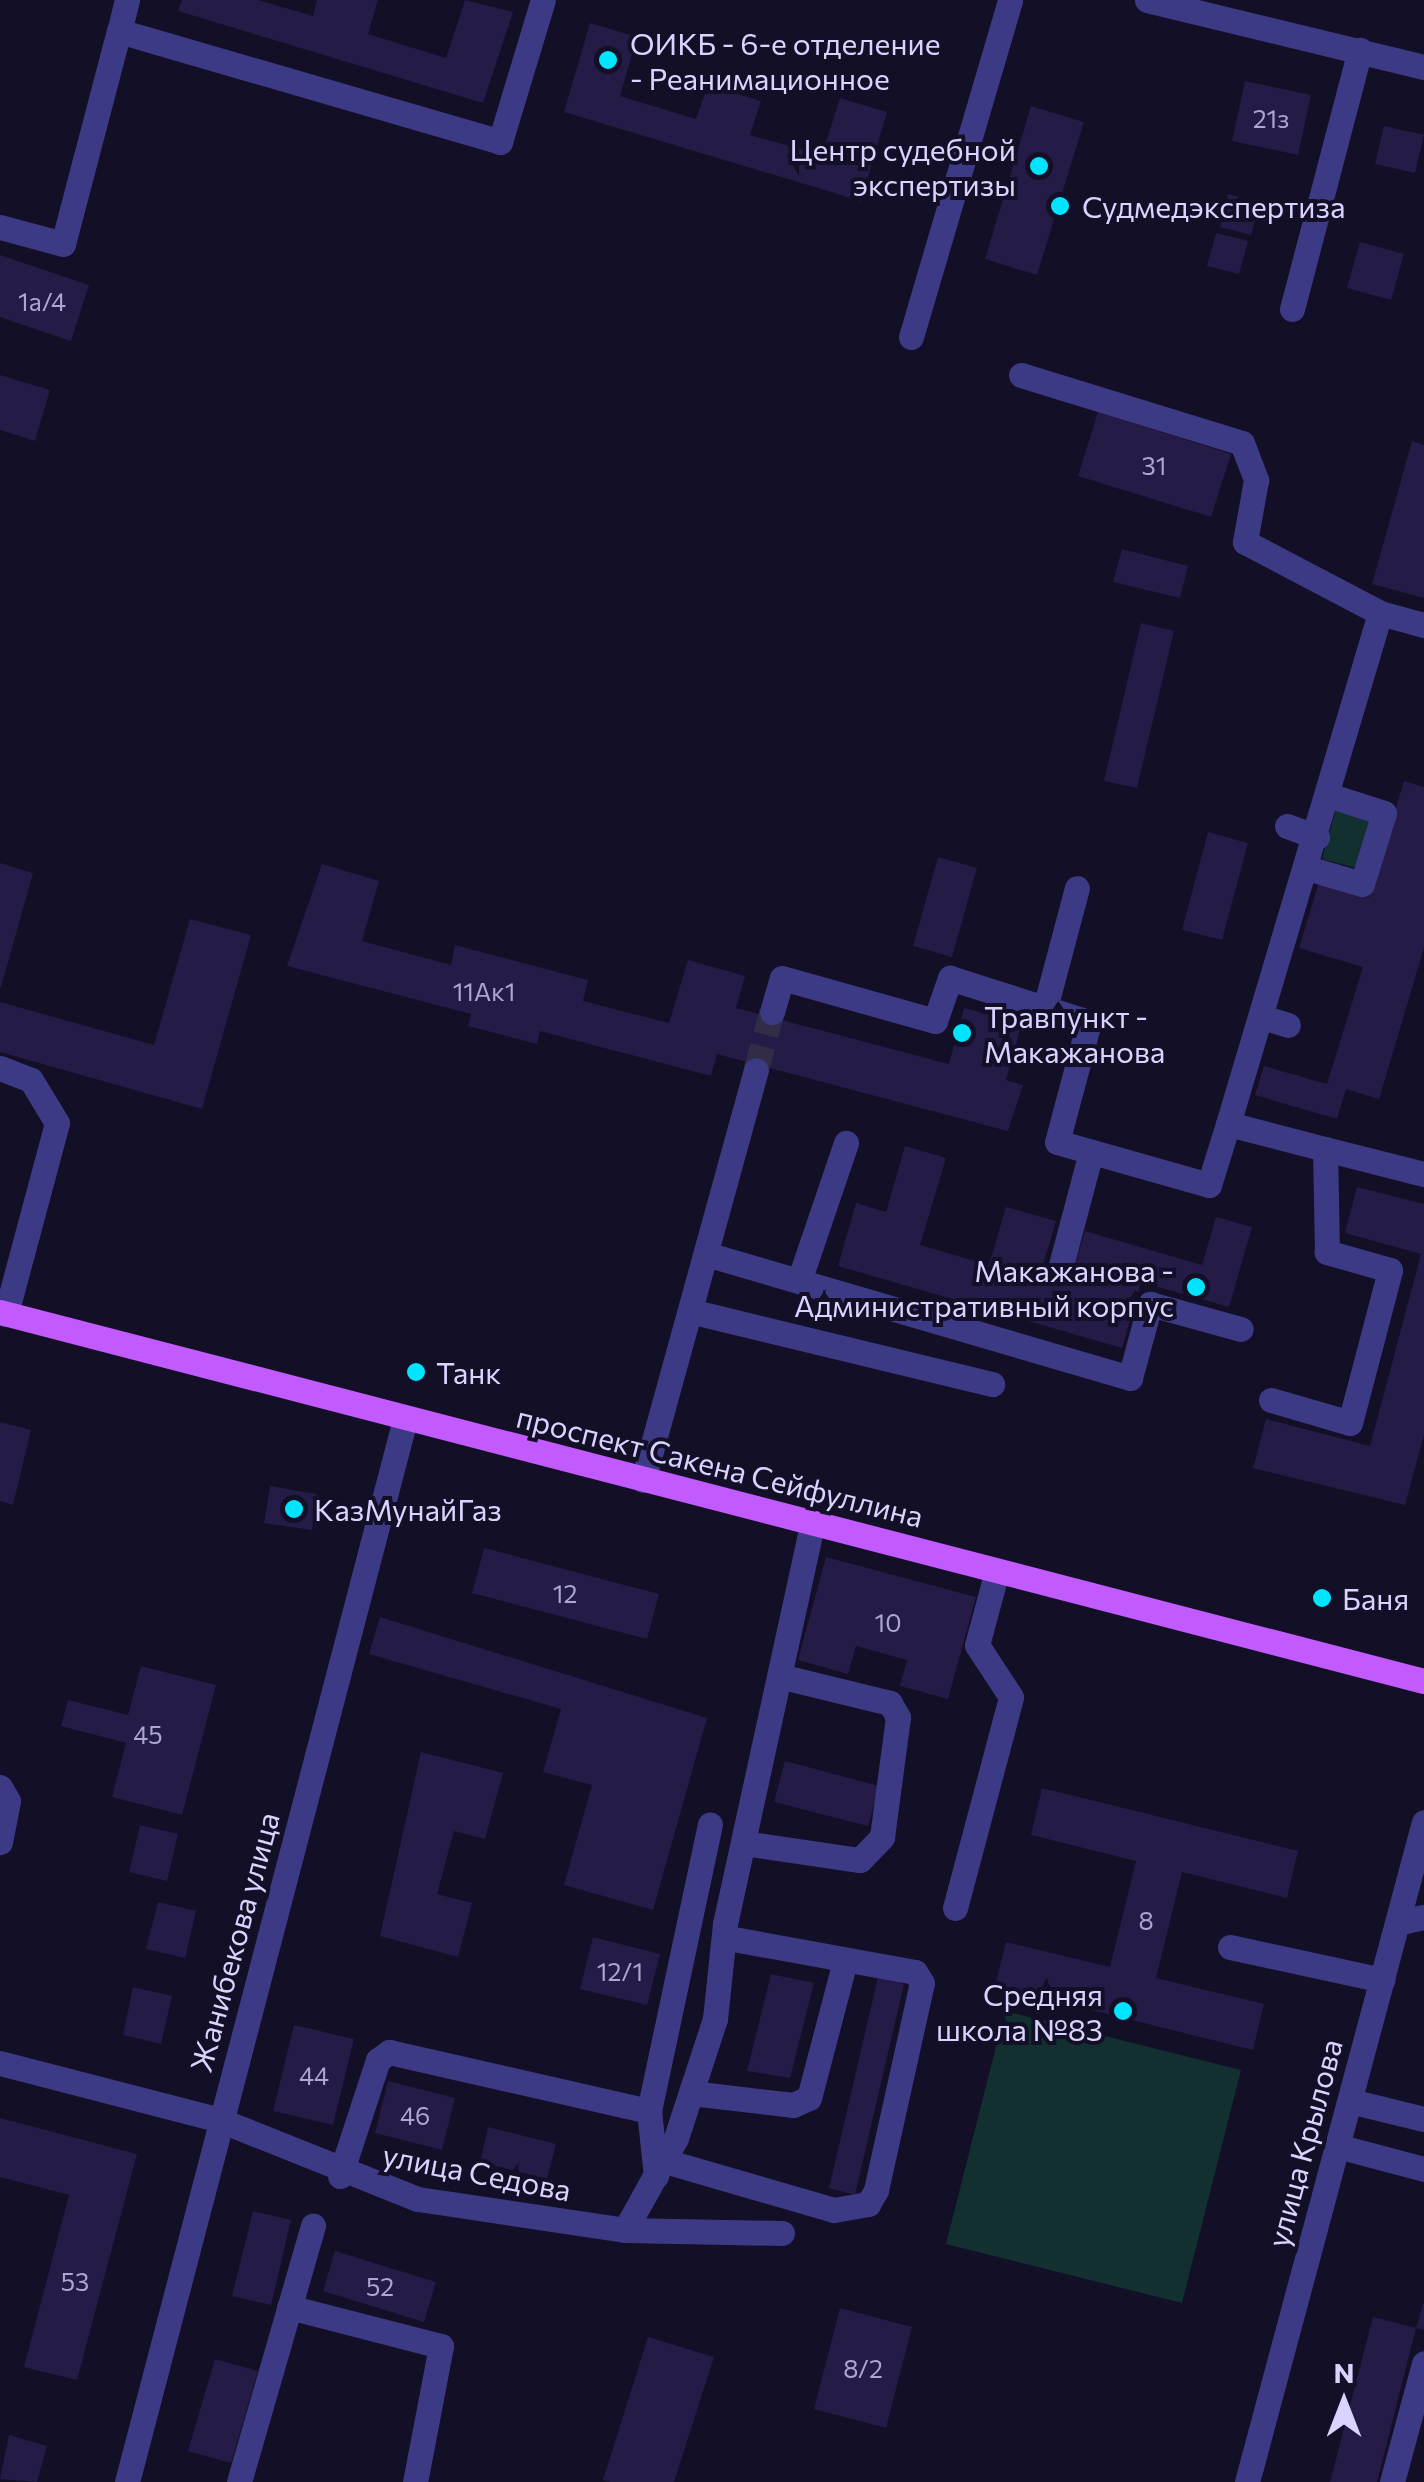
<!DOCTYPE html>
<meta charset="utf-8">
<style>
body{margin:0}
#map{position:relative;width:1424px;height:2482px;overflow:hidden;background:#130f26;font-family:Commissioner,sans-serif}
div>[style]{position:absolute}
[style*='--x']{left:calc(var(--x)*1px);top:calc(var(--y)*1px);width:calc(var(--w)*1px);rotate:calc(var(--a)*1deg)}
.green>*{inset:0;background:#12302f}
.building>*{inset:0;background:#241b47}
.minor-tunnel>*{height:25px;margin-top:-12.5px;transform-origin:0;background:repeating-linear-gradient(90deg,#312d47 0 25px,transparent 0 37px)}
.minor>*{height:25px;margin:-12.5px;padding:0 12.5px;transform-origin:12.5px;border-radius:12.5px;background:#3d3a85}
.major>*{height:25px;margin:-12.5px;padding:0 12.5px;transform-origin:12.5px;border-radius:12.5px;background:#c25bff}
.dots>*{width:28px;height:28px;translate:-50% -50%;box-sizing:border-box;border:5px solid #130f26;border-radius:50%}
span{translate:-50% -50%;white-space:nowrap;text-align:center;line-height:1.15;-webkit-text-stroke:8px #130f26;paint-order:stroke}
.number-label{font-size:25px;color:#aca6d1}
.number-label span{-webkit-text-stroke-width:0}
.poi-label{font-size:30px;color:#d9d4ff}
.left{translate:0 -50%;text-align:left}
.right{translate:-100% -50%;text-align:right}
.street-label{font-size:30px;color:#d9d4ff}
.north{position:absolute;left:1294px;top:2352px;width:100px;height:100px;-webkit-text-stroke:8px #130f26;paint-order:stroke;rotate:0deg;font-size:28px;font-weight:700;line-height:40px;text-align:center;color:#d9d4ff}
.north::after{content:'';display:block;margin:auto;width:35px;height:45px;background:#d9d4ff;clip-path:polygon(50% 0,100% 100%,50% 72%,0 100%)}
</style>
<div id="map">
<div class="green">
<i style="clip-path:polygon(1336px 809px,1374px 819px,1360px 869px,1322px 859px)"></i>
<i style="clip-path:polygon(1005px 2011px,1241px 2070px,1182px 2303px,946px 2244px)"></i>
</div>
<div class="building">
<i style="clip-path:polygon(182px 0,258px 0,313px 16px,317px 0,378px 0,368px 34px,446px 58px,465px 0,513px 12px,483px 103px,178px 11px)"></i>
<i style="clip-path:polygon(590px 23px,637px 37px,620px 96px,696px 119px,708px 85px,761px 101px,750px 135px,822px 155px,840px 98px,887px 112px,861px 201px,564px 112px)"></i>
<i style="clip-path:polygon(1245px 81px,1311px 95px,1298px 155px,1232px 141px)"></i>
<i style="clip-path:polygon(1031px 106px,1084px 122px,1037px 275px,985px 259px)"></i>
<i style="clip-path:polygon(1384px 126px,1424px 135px,1415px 173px,1375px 164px)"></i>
<i style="clip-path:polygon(1228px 194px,1260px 202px,1251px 235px,1220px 227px)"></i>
<i style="clip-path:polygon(1216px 233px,1248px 241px,1239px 274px,1207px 266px)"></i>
<i style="clip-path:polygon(1360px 242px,1404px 254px,1391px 300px,1347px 288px)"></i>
<i style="clip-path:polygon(0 255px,89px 285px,71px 341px,0 317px)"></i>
<i style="clip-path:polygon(0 375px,50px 390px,35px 441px,0 430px)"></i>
<i style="clip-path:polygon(1098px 412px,1231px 454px,1211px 517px,1078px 476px)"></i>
<i style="clip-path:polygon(1412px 441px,1424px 445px,1424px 598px,1372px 584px)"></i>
<i style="clip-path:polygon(1122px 549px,1188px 566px,1180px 598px,1113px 582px)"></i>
<i style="clip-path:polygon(1141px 623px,1174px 631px,1137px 788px,1104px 781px)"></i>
<i style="clip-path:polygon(1404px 781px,1424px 787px,1424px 948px,1379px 1099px,1346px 1089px,1337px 1119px,1255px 1095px,1264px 1066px,1327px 1084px,1363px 967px,1299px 948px,1319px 882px,1369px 897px)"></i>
<i style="clip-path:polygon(1208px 832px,1248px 843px,1222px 940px,1182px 930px)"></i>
<i style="clip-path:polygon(938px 857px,977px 868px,952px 957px,913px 946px)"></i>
<i style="clip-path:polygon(0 863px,33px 873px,1px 987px,0 987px)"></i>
<i style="clip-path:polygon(322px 864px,379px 881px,362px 941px,451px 965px,455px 945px,588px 980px,583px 1001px,669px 1023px,688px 960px,745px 976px,736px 1008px,949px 1064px,964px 1008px,1022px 1023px,1006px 1080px,1023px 1085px,1008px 1131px,717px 1054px,711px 1076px,540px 1031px,537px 1044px,468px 1026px,471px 1014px,287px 966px)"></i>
<i style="clip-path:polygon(190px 919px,251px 935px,202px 1109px,0 1052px,0 1002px,154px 1045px)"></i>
<i style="clip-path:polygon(905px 1146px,946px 1158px,920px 1245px,989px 1265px,1006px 1207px,1056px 1221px,1040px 1275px,1069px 1284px,1085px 1231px,1202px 1265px,1216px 1217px,1252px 1227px,1229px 1307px,1141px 1282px,1122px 1348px,838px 1266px,856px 1203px,886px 1212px)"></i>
<i style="clip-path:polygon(1357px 1187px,1424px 1204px,1424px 1435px,1405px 1505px,1253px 1468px,1266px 1419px,1370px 1446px,1421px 1254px,1345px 1233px)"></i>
<i style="clip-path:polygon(0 1422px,31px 1430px,13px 1505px,0 1501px)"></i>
<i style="clip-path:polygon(270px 1486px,317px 1494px,312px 1530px,264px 1523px)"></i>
<i style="clip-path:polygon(484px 1548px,659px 1594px,647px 1639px,472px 1593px)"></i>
<i style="clip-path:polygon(826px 1557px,976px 1597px,948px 1699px,900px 1686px,907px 1660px,856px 1646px,848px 1674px,798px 1660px)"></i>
<i style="clip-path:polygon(380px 1617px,707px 1718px,653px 1910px,564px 1885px,592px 1785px,543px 1772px,561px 1709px,369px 1654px)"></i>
<i style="clip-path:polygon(141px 1666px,216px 1685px,182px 1815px,112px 1797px,126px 1743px,61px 1726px,68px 1700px,128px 1715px)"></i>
<i style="clip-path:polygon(421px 1752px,503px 1773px,485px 1839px,454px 1831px,437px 1894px,472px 1903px,458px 1957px,380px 1936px)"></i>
<i style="clip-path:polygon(785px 1761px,879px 1786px,868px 1826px,774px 1802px)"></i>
<i style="clip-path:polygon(1042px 1788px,1298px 1851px,1287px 1898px,1182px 1872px,1156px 1978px,1264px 2004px,1253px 2050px,995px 1986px,1006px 1942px,1110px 1967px,1136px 1861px,1031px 1835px)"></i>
<i style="clip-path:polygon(140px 1825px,178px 1834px,167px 1881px,129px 1872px)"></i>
<i style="clip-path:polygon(158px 1902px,196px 1911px,185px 1958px,146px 1949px)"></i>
<i style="clip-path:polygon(593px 1937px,660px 1954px,647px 2005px,580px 1989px)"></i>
<i style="clip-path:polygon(771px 1974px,814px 1983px,790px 2078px,747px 2071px)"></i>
<i style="clip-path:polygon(878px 1977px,904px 1984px,855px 2195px,829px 2188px)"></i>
<i style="clip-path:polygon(133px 1987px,172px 1996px,161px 2044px,123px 2035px)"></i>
<i style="clip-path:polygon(294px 2025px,354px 2039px,333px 2125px,273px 2111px)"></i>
<i style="clip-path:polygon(388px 2081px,455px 2098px,442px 2150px,375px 2133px)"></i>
<i style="clip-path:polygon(0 2118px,137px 2154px,77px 2380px,24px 2367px,69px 2195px,0 2177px)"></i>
<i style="clip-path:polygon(488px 2127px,556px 2144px,547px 2179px,480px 2162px)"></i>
<i style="clip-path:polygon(253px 2211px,291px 2220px,271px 2305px,232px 2296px)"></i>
<i style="clip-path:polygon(335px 2251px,436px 2282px,424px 2322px,323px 2291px)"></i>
<i style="clip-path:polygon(1424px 2301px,1424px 2330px,1416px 2328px,1377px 2482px,1330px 2482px,1373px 2317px,1416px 2328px)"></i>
<i style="clip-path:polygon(840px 2308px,912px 2327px,886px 2428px,814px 2409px)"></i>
<i style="clip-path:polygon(648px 2337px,714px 2357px,674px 2482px,610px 2482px,603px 2480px)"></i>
<i style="clip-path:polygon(215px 2359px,258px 2371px,231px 2463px,188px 2451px)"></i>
<i style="clip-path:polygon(9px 2435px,47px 2446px,37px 2482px,0 2479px)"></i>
</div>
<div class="minor-tunnel">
<i style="--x:756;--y:1070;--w:60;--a:-74.6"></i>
</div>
<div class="minor">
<i style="--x:127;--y:0;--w:32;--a:104"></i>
<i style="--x:119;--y:31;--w:397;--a:16.2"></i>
<i style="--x:500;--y:142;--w:148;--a:-73.2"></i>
<i style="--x:1147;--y:0;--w:285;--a:13.6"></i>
<i style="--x:0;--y:227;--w:65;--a:15.1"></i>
<i style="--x:63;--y:244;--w:220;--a:-75.3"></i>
<i style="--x:1292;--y:309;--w:268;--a:-75.3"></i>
<i style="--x:911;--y:337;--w:351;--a:-73.6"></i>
<i style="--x:1021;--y:375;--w:231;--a:17.1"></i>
<i style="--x:1242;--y:443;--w:40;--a:69"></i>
<i style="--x:1256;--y:480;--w:63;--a:100.1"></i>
<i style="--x:1245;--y:542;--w:153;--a:27.7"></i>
<i style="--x:1287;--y:826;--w:32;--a:20"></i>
<i style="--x:1307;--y:868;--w:57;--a:16.2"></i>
<i style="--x:1362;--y:884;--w:74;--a:-72.8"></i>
<i style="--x:1384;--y:813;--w:56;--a:-162.2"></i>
<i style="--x:1045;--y:1008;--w:124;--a:-75.1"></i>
<i style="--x:772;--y:1012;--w:35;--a:-74"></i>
<i style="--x:782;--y:978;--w:159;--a:15.7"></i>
<i style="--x:935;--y:1021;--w:46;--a:-70.8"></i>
<i style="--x:950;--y:978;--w:146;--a:17.6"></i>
<i style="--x:1089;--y:1022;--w:124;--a:104.9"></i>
<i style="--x:1057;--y:1142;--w:158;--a:15.8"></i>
<i style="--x:1209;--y:1185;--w:64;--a:-72.7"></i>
<i style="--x:1262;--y:1017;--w:27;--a:17"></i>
<i style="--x:0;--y:1068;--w:33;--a:21"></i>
<i style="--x:31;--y:1080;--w:50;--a:58.8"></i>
<i style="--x:57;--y:1123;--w:198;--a:105"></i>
<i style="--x:1325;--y:1149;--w:102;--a:14.2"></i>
<i style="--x:706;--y:1254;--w:442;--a:16.3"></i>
<i style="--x:1130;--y:1378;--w:77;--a:-74.9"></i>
<i style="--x:1150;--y:1304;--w:94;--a:15.4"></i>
<i style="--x:1061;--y:1265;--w:117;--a:-75.1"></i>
<i style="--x:799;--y:1281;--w:146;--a:-71.2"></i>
<i style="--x:690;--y:1311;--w:311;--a:13.6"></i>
<i style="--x:1271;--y:1400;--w:82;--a:16.2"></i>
<i style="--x:1350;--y:1423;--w:158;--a:-75.3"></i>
<i style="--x:1390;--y:1270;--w:66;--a:-164.1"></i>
<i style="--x:1327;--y:1252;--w:103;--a:-91.1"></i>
<i style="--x:1325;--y:1149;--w:100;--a:-165.5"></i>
<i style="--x:1228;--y:1124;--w:533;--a:-73.43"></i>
<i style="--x:1380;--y:613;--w:46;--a:15.3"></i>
<i style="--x:643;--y:1480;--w:425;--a:-74.6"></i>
<i style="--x:0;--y:1787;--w:16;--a:60"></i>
<i style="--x:8;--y:1801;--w:42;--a:101"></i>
<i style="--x:743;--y:1843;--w:118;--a:8.3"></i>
<i style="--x:860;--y:1860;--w:32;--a:-46"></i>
<i style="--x:882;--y:1837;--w:121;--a:-82.4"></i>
<i style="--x:898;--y:1717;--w:16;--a:-120"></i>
<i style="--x:890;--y:1703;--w:114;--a:-166.3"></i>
<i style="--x:955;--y:1908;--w:218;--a:-75.1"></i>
<i style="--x:1011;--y:1697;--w:62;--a:-123.2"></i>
<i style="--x:977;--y:1645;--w:77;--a:-74.9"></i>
<i style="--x:1397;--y:1923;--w:28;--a:-13"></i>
<i style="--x:1230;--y:1947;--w:156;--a:12.2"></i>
<i style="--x:0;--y:2063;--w:227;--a:14.5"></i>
<i style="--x:220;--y:2120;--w:213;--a:21.8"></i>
<i style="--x:418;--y:2199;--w:209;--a:8.5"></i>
<i style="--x:625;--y:2230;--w:157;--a:1.1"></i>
<i style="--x:691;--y:2093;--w:103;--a:6.7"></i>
<i style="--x:793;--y:2105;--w:17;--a:-24"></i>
<i style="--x:809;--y:2098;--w:142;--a:-75.3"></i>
<i style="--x:1350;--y:2101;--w:76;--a:13.7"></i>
<i style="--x:1337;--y:2146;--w:90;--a:14.8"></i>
<i style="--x:665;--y:2161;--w:176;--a:16.2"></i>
<i style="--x:834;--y:2210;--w:35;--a:-10"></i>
<i style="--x:868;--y:2204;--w:16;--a:-60"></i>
<i style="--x:876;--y:2190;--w:212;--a:-77.5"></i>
<i style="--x:922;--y:1983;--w:13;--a:-122"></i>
<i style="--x:915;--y:1972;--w:191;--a:-169.7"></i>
<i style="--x:340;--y:2176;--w:122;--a:-71.9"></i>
<i style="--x:378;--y:2060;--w:14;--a:-36"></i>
<i style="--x:389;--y:2052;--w:267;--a:12.8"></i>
<i style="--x:656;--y:2176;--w:65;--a:-96.1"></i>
<i style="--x:649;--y:2111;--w:293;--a:-78"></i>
<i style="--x:625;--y:2230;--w:105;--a:-61"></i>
<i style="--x:676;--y:2138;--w:125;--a:-71.9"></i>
<i style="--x:715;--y:2019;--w:96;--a:-84"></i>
<i style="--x:725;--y:1924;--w:409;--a:-77.7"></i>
<i style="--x:289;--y:2307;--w:157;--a:14.4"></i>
<i style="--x:441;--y:2346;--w:138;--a:100.8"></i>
<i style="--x:127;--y:2482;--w:1099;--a:-75.34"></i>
<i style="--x:239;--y:2482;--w:267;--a:-73.9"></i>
<i style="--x:1247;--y:2482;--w:683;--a:-74.99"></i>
<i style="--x:1392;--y:2482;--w:123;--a:-74.9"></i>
</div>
<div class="major">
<i style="--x:0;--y:1312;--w:1471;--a:14.53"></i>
</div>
<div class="dots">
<i style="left:608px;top:60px;background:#00e5ff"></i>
<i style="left:1039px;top:166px;background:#00e5ff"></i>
<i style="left:1060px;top:206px;background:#00e5ff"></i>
<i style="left:962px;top:1033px;background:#00e5ff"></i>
<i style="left:1196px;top:1287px;background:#00e5ff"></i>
<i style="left:416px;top:1372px;background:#00e5ff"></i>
<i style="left:294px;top:1509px;background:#00e5ff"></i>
<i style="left:1322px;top:1598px;background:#00e5ff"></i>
<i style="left:1123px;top:2011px;background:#00e5ff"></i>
</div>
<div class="number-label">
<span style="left:1271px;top:118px">21з</span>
<span style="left:42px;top:301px">1а/4</span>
<span style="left:1154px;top:465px">31</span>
<span style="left:484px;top:991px">11Ак1</span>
<span style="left:565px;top:1593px">12</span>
<span style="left:888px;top:1622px">10</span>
<span style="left:148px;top:1734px">45</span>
<span style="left:1146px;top:1920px">8</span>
<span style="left:620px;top:1971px">12/1</span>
<span style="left:314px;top:2075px">44</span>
<span style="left:415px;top:2115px">46</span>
<span style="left:75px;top:2281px">53</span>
<span style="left:380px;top:2286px">52</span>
<span style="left:863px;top:2368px">8/2</span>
</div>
<div class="poi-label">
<span class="left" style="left:630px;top:60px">ОИКБ - 6-е отделение<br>- Реанимационное</span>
<span class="right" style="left:1016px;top:166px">Центр судебной<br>экспертизы</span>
<span class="left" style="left:1082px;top:206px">Судмедэкспертиза</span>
<span class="left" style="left:984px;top:1033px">Травпункт -<br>Макажанова</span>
<span class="right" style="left:1174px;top:1287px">Макажанова -<br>Административный корпус</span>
<span class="left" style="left:436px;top:1372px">Танк</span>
<span class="left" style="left:314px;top:1509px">КазМунайГаз</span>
<span class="left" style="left:1342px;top:1598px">Баня</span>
<span class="right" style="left:1103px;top:2011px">Средняя<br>школа №83</span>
</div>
<div class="street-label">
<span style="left:720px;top:1466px;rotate:14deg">проспект Сакена Сейфуллина</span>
<span style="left:234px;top:1942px;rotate:-75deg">Жанибекова улица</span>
<span style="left:1304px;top:2143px;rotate:-75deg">улица Крылова</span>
<span style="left:477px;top:2172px;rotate:11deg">улица Седова</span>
</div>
<div class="north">N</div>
</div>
